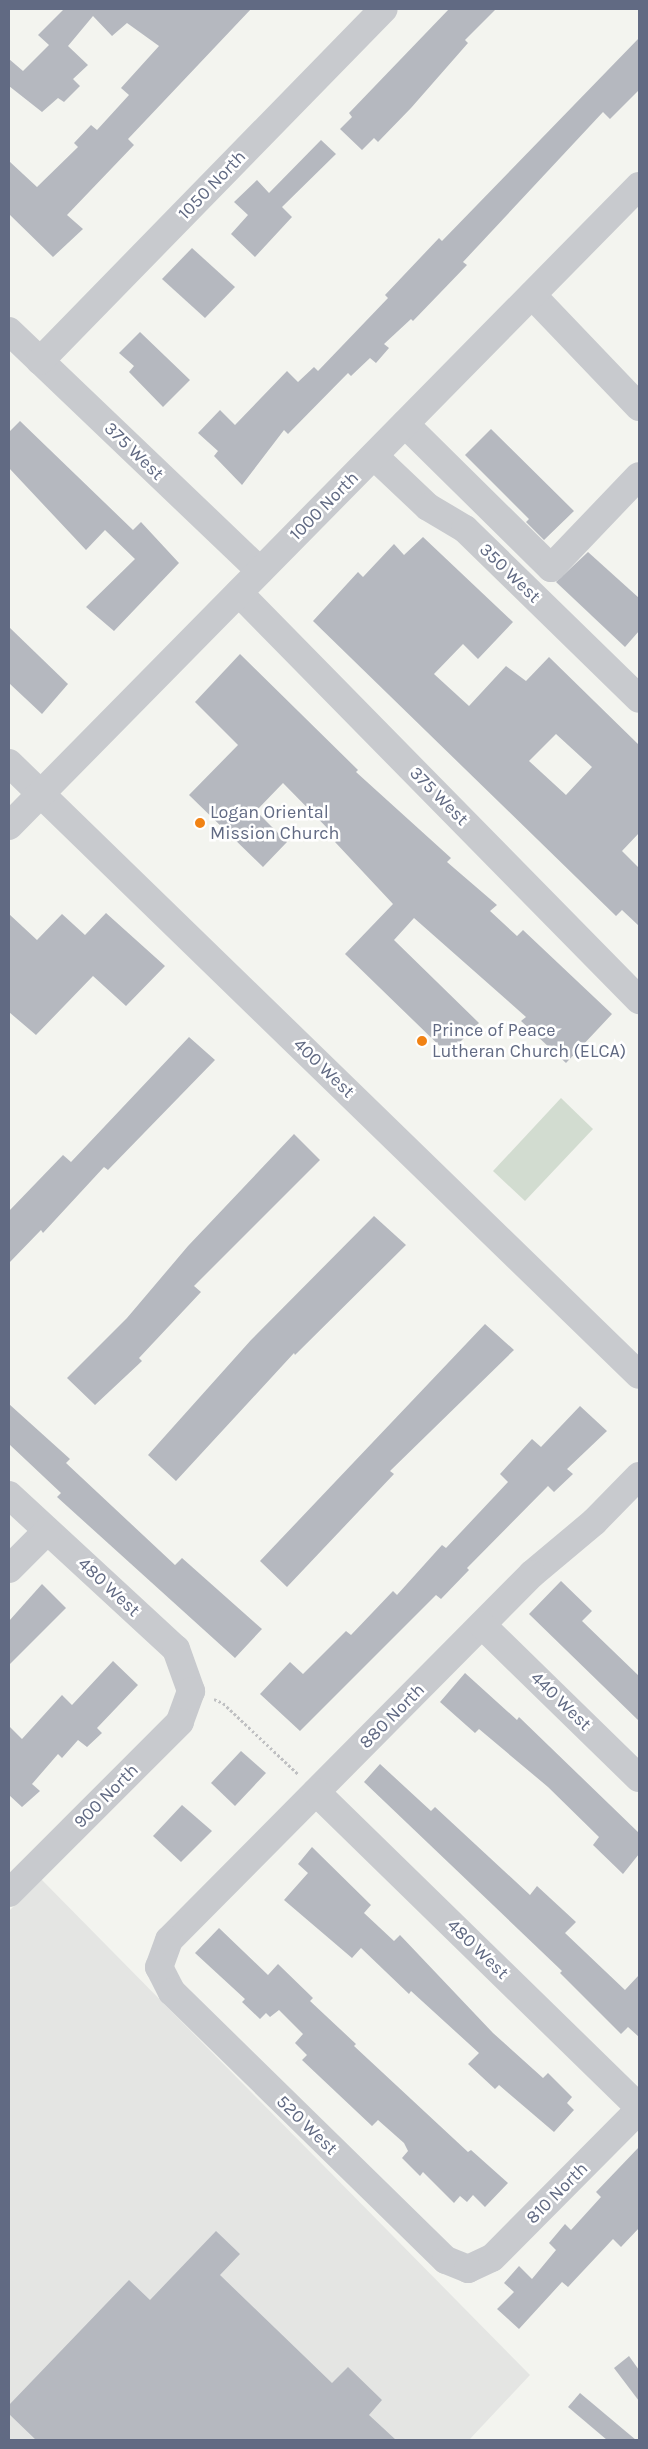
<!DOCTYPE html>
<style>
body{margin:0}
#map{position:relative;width:648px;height:2449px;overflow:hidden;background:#f3f4ef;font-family:Karla,sans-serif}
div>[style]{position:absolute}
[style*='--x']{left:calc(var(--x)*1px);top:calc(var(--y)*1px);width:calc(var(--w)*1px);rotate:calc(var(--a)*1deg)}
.built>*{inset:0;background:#e4e5e3}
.green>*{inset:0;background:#d2dcd0}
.building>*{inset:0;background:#b5b8bf}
.path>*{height:3px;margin-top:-1.5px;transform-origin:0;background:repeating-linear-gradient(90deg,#bfc0c2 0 2.5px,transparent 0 5px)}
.minor>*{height:28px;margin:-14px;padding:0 14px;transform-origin:14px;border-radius:14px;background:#c8cace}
.dots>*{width:14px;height:14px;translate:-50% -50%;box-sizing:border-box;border:2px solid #fff;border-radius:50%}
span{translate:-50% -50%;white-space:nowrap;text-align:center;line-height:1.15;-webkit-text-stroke:5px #fff;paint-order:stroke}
.street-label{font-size:18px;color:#616a83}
.poi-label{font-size:18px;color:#616a83}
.left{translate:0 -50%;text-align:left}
.frame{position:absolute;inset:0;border:10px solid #616a83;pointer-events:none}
</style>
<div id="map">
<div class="built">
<i style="clip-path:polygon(41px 1879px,530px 2375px,469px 2440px,9px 2440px,9px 1911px)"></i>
</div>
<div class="green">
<i style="clip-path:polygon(561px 1098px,593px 1129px,525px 1201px,493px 1171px)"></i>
</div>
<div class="building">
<i style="clip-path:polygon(64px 9px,251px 9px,128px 139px,134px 145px,67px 215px,83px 229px,53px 257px,9px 214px,9px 161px,37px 187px,78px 147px,74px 143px,91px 125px,97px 130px,129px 95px,121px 88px,159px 46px,127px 23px,112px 36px,93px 16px,68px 46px,88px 65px,73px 79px,80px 86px,64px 102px,58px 98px,42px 112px,9px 86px,9px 59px,23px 71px,49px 45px,38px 35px)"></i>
<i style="clip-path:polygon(449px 9px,496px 9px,465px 40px,468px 43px,411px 108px,378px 142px,374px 138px,362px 150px,340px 129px,352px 117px,349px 113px)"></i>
<i style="clip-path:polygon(639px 38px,639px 90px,610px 119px,603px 112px,463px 262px,467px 265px,413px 321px,411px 319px,384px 344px,389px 348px,376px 363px,370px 358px,351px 376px,348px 373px,288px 434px,284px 430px,242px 485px,214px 456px,218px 451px,198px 433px,220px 410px,235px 425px,287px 371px,298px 382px,314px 367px,318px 371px,388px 298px,385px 295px,439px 238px,442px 241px)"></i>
<i style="clip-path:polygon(321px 140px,336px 154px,282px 207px,292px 217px,255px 257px,231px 234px,248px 215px,234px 202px,257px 180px,269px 193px)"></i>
<i style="clip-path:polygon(192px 248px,235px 287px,205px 318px,162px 279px)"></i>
<i style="clip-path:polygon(140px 332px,190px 380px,163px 407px,129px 372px,134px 366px,119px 353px)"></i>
<i style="clip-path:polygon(20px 421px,133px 530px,141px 522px,179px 563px,114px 631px,86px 607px,135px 559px,105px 530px,86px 550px,9px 468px,9px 432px)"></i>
<i style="clip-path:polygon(491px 429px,574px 511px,544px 540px,526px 522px,529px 519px,465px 455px)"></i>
<i style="clip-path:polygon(evenodd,423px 537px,513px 622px,478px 659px,463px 644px,434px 674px,469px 706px,506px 666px,526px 681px,549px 657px,639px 745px,639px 833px,622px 851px,639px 868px,639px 926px,622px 910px,616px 916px,313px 621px,358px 572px,363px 577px,394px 544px,404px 555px,423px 537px,556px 734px,592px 767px,566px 795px,529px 761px,556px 734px)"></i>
<i style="clip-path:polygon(588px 552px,639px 598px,639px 631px,625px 647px,556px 582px)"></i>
<i style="clip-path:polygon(9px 627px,68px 684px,42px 714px,9px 683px)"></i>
<i style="clip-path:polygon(240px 654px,358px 770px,356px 772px,451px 858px,447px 862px,497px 905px,490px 911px,517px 936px,523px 930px,612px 1014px,566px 1063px,521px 1021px,526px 1017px,414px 918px,394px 940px,479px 1023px,448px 1054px,345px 954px,393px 904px,335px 842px,338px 839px,283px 783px,256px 811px,287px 842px,263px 867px,189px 795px,238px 745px,195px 702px)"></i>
<i style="clip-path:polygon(106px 913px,165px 966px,126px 1006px,93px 976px,36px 1035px,9px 1012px,9px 914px,37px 940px,62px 914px,85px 935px)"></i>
<i style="clip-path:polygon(189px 1037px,215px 1060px,108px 1170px,104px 1167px,43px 1233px,41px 1230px,9px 1263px,9px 1211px,63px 1155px,71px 1162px)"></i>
<i style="clip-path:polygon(294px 1134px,320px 1160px,194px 1286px,201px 1292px,139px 1358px,142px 1361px,95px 1405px,67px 1378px,127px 1318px,188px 1246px)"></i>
<i style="clip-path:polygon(374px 1216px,406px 1245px,295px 1355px,294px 1353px,176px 1481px,148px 1455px,251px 1340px)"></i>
<i style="clip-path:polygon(485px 1324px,514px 1350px,390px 1471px,394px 1474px,287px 1587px,260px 1561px)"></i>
<i style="clip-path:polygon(9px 1404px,70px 1459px,66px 1463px,175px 1565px,182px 1558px,262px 1629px,235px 1658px,57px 1497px,61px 1493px,9px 1444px)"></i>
<i style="clip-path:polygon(580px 1406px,607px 1431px,567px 1469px,573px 1474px,554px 1492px,548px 1486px,467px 1568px,469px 1570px,441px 1599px,436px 1595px,300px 1731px,260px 1694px,290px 1662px,303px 1674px,346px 1631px,351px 1635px,393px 1591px,397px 1595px,442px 1545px,446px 1548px,508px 1482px,500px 1474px,532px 1439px,541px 1447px)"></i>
<i style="clip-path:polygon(561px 1581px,592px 1611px,582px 1621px,639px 1676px,639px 1721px,529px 1614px)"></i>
<i style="clip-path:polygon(42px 1584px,66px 1608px,9px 1665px,9px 1621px)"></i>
<i style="clip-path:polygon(113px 1661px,138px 1685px,97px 1728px,102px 1733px,87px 1747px,78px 1740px,62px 1758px,58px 1754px,32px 1784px,40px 1791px,22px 1807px,9px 1795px,9px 1726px,22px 1739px,62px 1695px,72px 1705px)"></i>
<i style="clip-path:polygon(465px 1673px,517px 1720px,519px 1717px,639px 1833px,639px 1854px,623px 1874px,593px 1845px,599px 1837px,548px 1787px,479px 1729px,475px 1733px,440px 1702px)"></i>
<i style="clip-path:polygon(241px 1751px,266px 1773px,235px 1806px,211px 1783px)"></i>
<i style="clip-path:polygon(380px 1764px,431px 1811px,435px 1807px,530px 1895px,537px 1886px,576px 1922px,565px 1933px,625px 1990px,639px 1975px,639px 2037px,628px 2027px,621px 2034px,560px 1973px,562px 1971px,364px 1782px)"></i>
<i style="clip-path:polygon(182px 1805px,212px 1831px,181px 1862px,153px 1836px)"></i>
<i style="clip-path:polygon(312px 1847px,371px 1905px,364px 1913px,394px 1941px,400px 1935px,493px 2033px,543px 2078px,548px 2073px,572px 2097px,567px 2103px,574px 2110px,554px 2132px,499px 2085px,495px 2089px,468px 2064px,479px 2053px,411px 1991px,409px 1994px,361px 1948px,352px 1958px,284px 1900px,308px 1873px,298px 1864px)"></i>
<i style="clip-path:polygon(219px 1928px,268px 1975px,278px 1964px,313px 1998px,310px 2001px,356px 2044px,354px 2046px,468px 2152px,471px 2150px,508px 2183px,485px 2207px,473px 2195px,467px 2202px,460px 2196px,454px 2203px,423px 2172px,420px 2176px,402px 2158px,408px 2151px,404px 2143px,378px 2120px,372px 2126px,302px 2060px,307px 2055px,295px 2043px,303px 2034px,279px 2010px,270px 2017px,266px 2013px,260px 2019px,242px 2002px,245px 1999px,195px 1953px)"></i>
<i style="clip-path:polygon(639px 2147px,639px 2228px,621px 2247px,613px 2239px,568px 2287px,562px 2282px,519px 2329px,497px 2309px,514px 2292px,504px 2283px,519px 2266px,532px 2279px,556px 2250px,549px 2243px,565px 2224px,571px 2230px,601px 2197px,596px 2192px)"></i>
<i style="clip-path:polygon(216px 2231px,240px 2254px,220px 2275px,332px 2383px,348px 2367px,382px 2400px,369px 2415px,396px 2440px,36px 2440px,9px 2414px,9px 2405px,129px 2280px,150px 2300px)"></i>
<i style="clip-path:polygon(629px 2356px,639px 2370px,639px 2401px,614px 2368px)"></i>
<i style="clip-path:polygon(580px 2393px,636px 2440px,607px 2440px,568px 2407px)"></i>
</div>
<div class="path">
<i style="--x:214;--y:1699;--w:10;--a:24"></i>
<i style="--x:223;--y:1703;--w:103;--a:43.4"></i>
</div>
<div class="minor">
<i style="--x:532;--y:295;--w:155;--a:46.3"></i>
<i style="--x:9;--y:331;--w:347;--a:43.7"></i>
<i style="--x:40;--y:361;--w:492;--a:-45.7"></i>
<i style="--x:405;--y:424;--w:205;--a:44.6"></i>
<i style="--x:551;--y:568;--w:127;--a:-46.3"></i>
<i style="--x:374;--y:456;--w:74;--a:43.4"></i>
<i style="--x:428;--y:507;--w:43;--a:30.7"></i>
<i style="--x:465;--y:529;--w:243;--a:44.3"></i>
<i style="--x:239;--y:593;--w:571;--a:45.5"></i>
<i style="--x:9;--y:763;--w:878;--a:44.17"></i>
<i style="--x:9;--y:826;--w:898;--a:-45.45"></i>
<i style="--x:639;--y:1476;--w:64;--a:134.4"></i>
<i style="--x:594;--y:1522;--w:81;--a:140"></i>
<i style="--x:532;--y:1574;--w:515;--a:134.76"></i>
<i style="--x:169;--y:1940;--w:29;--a:110"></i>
<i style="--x:159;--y:1967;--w:28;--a:63"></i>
<i style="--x:172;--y:1992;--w:383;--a:44.4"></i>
<i style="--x:446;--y:2260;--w:24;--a:22"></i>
<i style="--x:468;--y:2269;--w:26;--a:-25"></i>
<i style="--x:492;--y:2258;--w:209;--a:-45.2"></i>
<i style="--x:9;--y:1495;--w:227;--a:42.7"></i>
<i style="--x:176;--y:1649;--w:45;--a:70.3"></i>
<i style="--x:191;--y:1691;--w:33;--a:110"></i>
<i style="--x:180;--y:1722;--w:242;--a:135"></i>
<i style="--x:9;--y:1569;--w:54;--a:-45"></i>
<i style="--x:482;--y:1625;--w:219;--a:44.3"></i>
<i style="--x:316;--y:1792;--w:451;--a:44.3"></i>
</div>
<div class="dots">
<i style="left:200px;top:823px;background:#f18213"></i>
<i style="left:422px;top:1041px;background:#f18213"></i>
</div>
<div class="street-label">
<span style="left:212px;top:185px;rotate:-46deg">1050 North</span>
<span style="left:134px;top:451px;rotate:44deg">375 West</span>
<span style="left:324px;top:506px;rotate:-45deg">1000 North</span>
<span style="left:510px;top:573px;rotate:44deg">350 West</span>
<span style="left:439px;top:796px;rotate:45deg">375 West</span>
<span style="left:324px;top:1068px;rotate:44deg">400 West</span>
<span style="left:109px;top:1587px;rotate:43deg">480 West</span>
<span style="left:561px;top:1701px;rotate:44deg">440 West</span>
<span style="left:392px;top:1716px;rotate:-45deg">880 North</span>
<span style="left:106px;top:1796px;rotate:-45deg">900 North</span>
<span style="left:478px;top:1949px;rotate:44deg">480 West</span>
<span style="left:307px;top:2125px;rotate:44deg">520 West</span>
<span style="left:557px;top:2193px;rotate:-45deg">810 North</span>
</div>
<div class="poi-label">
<span class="left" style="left:210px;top:823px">Logan Oriental<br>Mission Church</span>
<span class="left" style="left:432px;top:1041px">Prince of Peace<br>Lutheran Church (ELCA)</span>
</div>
<div class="frame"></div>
</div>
